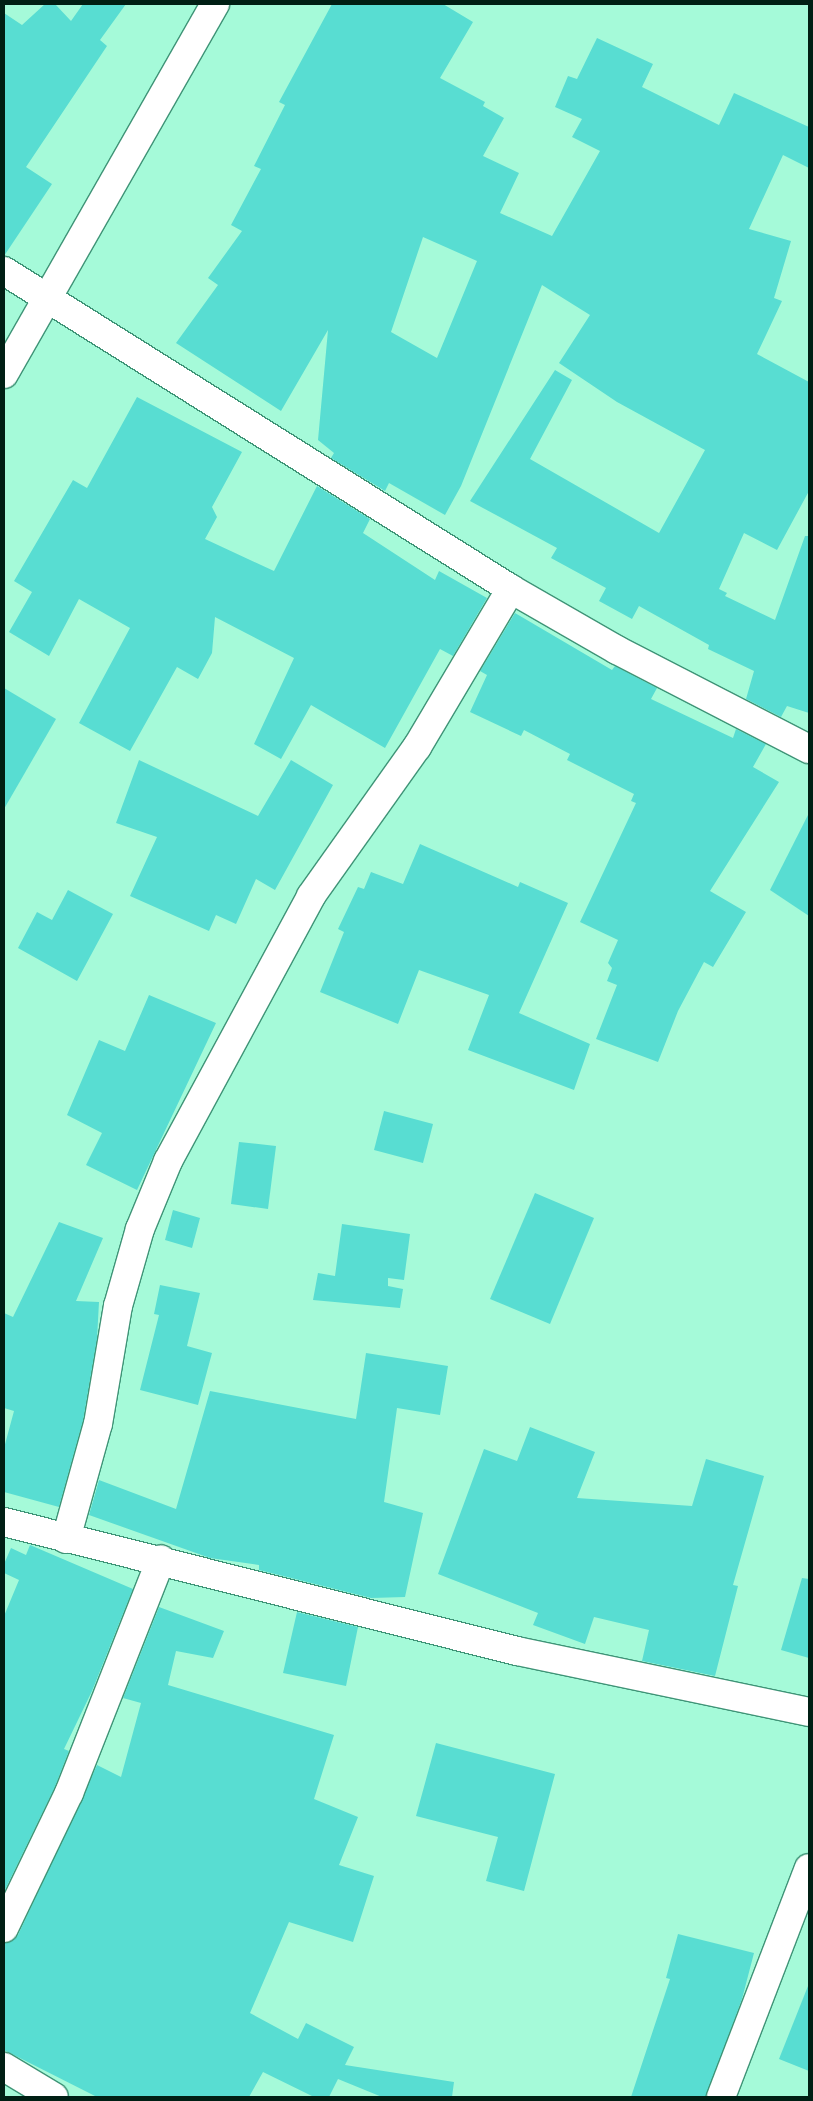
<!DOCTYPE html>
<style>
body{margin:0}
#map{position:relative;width:813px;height:2101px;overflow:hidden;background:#a5fad9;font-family:"Roboto Condensed",sans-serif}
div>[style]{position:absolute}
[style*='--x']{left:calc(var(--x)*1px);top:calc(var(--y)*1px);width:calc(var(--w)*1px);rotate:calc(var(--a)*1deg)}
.building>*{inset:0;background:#58ddd2}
.roads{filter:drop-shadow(1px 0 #3f9477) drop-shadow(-1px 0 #3f9477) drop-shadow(0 1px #3f9477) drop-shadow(0 -1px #3f9477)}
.street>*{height:28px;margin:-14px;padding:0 14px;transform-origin:14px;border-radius:14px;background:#fff}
.secondary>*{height:28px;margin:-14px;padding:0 14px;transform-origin:14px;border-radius:14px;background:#fff}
span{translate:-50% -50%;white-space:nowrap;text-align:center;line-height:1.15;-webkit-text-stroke:4px #a5fad9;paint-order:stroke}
.frame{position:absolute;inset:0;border:5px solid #001f14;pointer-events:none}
</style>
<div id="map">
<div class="building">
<i style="clip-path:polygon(45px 4px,55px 4px,71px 21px,83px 4px,126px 4px,100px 40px,107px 46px,26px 167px,52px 184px,4px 256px,4px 13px,22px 25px)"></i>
<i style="clip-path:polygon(evenodd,332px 4px,443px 4px,473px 22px,440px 78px,485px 102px,483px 106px,504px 118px,483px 156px,519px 173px,500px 213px,552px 236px,600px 151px,572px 137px,582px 119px,555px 107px,568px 76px,577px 79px,597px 38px,653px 64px,642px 87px,719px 125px,734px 93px,809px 127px,809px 168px,783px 155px,749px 229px,791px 241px,774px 298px,782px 301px,757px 354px,809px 382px,809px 491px,777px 550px,744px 533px,719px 589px,727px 593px,725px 596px,775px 620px,805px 536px,809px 536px,809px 713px,787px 706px,781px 717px,746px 699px,754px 671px,708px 649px,709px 645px,639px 606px,632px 619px,599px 601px,606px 588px,551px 558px,557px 548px,470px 501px,555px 370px,572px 380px,530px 459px,659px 533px,705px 450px,617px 402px,559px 363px,590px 315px,542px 285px,461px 486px,445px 515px,389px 483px,385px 491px,331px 458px,334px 453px,318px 440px,328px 330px,281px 411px,176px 343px,218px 285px,208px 278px,242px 231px,231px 225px,261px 169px,254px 166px,285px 105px,279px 102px,332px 4px,423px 237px,477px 261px,437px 358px,391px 332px,423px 237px)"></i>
<i style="clip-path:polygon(137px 397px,242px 452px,212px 507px,217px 517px,205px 539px,274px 571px,317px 486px,370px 519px,363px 533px,435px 580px,439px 571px,487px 598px,453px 656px,440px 649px,385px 748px,311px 705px,281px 759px,254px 744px,294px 658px,215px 617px,212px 653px,198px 679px,177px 667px,130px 751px,79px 723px,130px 628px,79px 599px,49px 656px,9px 632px,32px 592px,14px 581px,73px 480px,87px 488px)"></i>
<i style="clip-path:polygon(515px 613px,612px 670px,615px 666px,657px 688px,651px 699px,733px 738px,736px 729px,766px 744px,753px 767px,779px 782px,710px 891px,746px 912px,713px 967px,704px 962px,678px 1011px,658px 1062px,596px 1039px,617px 985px,607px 981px,612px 968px,608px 963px,618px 940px,580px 922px,636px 803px,631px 801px,634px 794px,567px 760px,570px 754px,524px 730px,521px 736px,470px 712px,487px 675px,480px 671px)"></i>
<i style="clip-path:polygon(4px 688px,56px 719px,4px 809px)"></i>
<i style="clip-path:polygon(139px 760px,258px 816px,291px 760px,333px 785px,275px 890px,256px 879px,236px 924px,216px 915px,209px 931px,130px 896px,157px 837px,116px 823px)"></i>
<i style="clip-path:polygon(809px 813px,809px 916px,770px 890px)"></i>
<i style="clip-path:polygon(420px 844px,518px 887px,520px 882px,568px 903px,519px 1013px,590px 1044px,574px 1090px,468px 1050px,489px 995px,419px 970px,398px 1024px,320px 992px,344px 932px,338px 929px,358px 887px,364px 889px,371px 872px,403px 884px)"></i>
<i style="clip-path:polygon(68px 890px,113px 914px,77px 981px,18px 948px,37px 912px,52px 920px)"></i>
<i style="clip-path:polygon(149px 995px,216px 1023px,137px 1190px,86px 1165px,102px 1133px,67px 1115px,99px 1040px,125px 1051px)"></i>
<i style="clip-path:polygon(384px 1111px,433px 1124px,423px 1163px,374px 1150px)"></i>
<i style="clip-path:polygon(239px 1142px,276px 1146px,268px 1209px,231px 1204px)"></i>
<i style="clip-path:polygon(535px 1193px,594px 1218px,550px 1324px,490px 1299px)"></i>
<i style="clip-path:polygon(173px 1210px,200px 1218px,192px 1248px,165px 1240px)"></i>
<i style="clip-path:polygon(59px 1222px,103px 1238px,76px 1301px,99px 1302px,97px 1339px,83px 1421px,59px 1507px,4px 1492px,4px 1448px,14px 1411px,4px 1408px,4px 1313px,13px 1317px)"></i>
<i style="clip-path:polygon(342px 1224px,410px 1234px,404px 1280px,388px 1278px,388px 1286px,403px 1289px,400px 1308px,313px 1300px,318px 1273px,335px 1276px)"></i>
<i style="clip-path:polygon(160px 1285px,200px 1293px,187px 1346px,212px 1353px,198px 1405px,140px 1390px,159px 1315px,154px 1314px)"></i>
<i style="clip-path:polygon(366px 1353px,448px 1366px,440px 1415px,397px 1408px,384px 1502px,423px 1513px,405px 1597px,371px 1598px,259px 1570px,259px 1565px,210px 1558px,89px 1515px,99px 1480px,176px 1509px,210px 1391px,356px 1419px)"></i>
<i style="clip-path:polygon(530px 1427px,595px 1452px,577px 1498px,692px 1506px,706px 1459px,764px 1476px,733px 1585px,738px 1586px,715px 1676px,642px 1661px,649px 1630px,594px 1617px,585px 1644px,533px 1625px,538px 1613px,438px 1574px,484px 1449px,517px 1461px)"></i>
<i style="clip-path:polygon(30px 1545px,133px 1589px,92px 1691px,64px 1749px,69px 1751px,55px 1787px,4px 1892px,4px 1616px,19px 1580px,4px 1573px,4px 1564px,11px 1548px,26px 1555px)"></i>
<i style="clip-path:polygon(802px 1578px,809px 1579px,809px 1658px,781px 1650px)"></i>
<i style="clip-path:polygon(159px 1607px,224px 1631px,213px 1658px,176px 1651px,168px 1685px,334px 1735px,314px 1799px,358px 1817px,339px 1865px,374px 1876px,353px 1942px,289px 1922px,250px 2013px,298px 2039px,306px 2023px,354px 2047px,345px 2065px,454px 2082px,452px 2097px,382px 2097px,338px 2079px,329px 2097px,314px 2097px,263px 2072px,249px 2097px,97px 2097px,4px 2050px,4px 1943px,18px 1935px,97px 1765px,121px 1777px,141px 1703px,123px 1698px)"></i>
<i style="clip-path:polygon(297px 1612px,358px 1627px,346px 1686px,283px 1673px)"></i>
<i style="clip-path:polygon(436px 1743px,555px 1774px,524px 1891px,486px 1881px,498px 1837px,416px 1816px)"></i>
<i style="clip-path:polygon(678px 1934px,754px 1953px,742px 1999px,706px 2097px,631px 2097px,670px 1979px,666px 1978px)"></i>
<i style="clip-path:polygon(808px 1986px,809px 1986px,809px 2071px,779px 2059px)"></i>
</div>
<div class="roads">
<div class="street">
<i style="--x:4;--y:1522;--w:529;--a:14.12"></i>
<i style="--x:517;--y:1651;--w:298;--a:11.8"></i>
<i style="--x:66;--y:1539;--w:119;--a:-74.5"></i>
<i style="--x:98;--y:1424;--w:120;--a:-80.4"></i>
<i style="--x:118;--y:1306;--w:80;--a:-74.1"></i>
<i style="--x:140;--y:1229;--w:74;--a:-67.6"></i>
<i style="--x:168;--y:1161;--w:301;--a:-61.6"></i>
<i style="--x:311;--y:896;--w:183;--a:-54.6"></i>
<i style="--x:417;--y:747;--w:184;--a:-59.3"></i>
<i style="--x:4;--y:1928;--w:150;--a:-64.3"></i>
<i style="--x:69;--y:1793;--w:251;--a:-68.5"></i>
<i style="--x:4;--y:2067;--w:58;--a:31"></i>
<i style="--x:721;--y:2097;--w:245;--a:-69"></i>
</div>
<div class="secondary">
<i style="--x:4;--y:271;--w:598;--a:32.1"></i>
<i style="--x:511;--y:589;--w:122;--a:29.9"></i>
<i style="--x:617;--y:650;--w:216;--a:27.3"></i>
<i style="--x:4;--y:374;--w:426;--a:-60.3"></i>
</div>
</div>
<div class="frame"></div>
</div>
